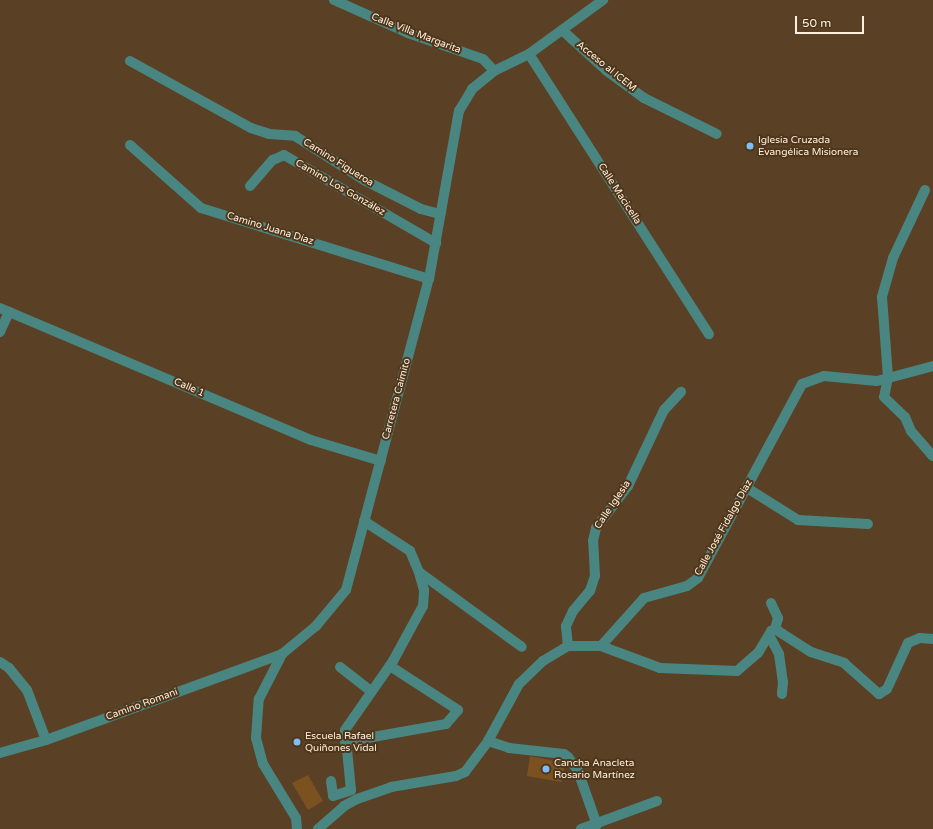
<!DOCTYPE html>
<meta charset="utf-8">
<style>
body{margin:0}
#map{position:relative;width:933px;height:829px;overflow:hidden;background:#5a4125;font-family:"Varela Round",sans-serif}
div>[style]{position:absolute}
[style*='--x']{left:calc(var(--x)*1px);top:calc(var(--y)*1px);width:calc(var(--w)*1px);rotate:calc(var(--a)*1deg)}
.green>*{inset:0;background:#7b521f}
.minor>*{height:10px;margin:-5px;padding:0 5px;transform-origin:5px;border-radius:5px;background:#4a8681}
.dots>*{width:11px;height:11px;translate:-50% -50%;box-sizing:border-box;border:2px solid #4f361a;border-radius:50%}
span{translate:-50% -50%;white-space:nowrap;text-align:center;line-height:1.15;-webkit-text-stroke:4px #4f361a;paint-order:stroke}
.street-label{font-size:10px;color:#feefde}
.poi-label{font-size:10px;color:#feefde}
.left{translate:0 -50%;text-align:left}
.scale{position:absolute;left:795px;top:16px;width:69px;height:18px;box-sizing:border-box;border:2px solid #feefde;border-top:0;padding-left:5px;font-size:12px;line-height:14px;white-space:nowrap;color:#feefde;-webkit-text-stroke:3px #4f361a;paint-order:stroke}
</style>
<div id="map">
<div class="green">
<i style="clip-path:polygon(530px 756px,565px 763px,561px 782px,527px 776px)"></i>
<i style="clip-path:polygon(308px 775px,323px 801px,308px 810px,292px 783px)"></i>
</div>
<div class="minor">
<i style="--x:334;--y:0;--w:81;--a:24"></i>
<i style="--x:408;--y:33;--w:79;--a:19.1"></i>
<i style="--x:483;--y:59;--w:16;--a:47"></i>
<i style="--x:562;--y:30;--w:61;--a:42.3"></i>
<i style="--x:607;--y:71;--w:46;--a:36.1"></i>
<i style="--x:644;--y:98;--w:81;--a:26.3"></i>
<i style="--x:529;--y:54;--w:333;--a:57.3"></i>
<i style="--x:130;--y:61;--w:138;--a:29"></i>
<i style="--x:251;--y:128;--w:19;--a:18"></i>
<i style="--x:269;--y:134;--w:26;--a:4"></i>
<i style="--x:295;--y:136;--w:82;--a:32.5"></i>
<i style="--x:364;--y:180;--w:64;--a:27"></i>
<i style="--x:421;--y:209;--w:20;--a:15"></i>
<i style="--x:130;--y:145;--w:95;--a:41.6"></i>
<i style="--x:201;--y:208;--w:239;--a:17.3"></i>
<i style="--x:250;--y:186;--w:35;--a:-49"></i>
<i style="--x:273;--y:160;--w:12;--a:-24"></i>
<i style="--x:284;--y:155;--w:176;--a:30.1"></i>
<i style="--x:925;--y:190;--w:75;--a:115.2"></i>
<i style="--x:893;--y:258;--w:41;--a:105.8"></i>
<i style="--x:882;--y:297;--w:80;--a:85.7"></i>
<i style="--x:888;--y:377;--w:20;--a:101"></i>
<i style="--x:884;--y:397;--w:29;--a:44"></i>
<i style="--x:905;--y:417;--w:15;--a:67"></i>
<i style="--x:911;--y:431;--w:33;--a:49"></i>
<i style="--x:0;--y:308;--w:338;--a:23"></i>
<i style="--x:311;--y:440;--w:73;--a:16.7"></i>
<i style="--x:0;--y:332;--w:22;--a:-66"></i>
<i style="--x:747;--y:488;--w:60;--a:32.1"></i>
<i style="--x:798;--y:520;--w:70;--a:3.3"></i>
<i style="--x:364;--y:521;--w:55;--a:33.1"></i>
<i style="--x:410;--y:551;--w:23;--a:67"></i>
<i style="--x:419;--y:572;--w:127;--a:36.1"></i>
<i style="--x:771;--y:603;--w:17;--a:65"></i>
<i style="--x:778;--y:618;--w:11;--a:105"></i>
<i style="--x:769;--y:635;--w:21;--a:62"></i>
<i style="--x:779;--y:654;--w:28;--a:82"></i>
<i style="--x:783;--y:682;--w:12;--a:95"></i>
<i style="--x:568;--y:646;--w:20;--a:-96"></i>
<i style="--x:566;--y:626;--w:17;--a:-65"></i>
<i style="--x:573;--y:611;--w:26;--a:-50"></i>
<i style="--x:590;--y:591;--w:16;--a:-72"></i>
<i style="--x:595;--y:576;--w:35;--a:-93"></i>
<i style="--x:593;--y:541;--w:13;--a:-77"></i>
<i style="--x:596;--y:528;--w:53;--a:-52.7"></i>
<i style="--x:628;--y:486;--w:84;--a:-64.7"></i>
<i style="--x:664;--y:410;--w:25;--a:-47"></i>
<i style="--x:601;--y:646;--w:63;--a:20.4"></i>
<i style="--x:660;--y:668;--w:77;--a:2.2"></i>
<i style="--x:737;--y:671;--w:28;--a:-41"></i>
<i style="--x:758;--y:653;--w:26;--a:-59"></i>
<i style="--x:771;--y:631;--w:4;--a:-27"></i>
<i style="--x:775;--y:629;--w:43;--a:32.6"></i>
<i style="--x:811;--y:652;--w:35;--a:18"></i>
<i style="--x:844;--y:663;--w:47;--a:41.5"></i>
<i style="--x:879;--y:694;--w:9;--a:-32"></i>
<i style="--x:887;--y:689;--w:51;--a:-65.5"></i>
<i style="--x:908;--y:643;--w:13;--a:-23"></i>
<i style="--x:920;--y:638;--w:13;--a:4"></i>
<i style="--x:0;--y:662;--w:11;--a:34"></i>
<i style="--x:9;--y:668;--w:28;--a:51"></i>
<i style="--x:27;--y:690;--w:53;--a:69.2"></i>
<i style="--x:340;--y:667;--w:39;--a:38"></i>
<i style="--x:488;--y:741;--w:22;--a:18"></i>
<i style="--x:509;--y:748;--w:55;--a:6.2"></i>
<i style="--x:564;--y:754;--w:5;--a:37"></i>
<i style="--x:568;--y:757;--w:17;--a:54"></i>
<i style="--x:578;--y:771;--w:57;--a:70.6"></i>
<i style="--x:345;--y:742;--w:103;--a:-10.1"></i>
<i style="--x:446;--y:724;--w:18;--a:-49"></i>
<i style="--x:458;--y:710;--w:81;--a:-147.1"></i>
<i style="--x:0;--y:753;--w:48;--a:-15.8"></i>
<i style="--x:46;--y:740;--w:251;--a:-20"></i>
<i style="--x:331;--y:781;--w:15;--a:82"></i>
<i style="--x:333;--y:796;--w:19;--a:-18"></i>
<i style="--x:351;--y:790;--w:60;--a:-95.7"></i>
<i style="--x:345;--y:730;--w:84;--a:-55.2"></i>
<i style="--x:393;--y:661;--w:63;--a:-61.4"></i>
<i style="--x:423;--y:606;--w:16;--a:-86"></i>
<i style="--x:424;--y:590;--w:19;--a:-106"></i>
<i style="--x:297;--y:829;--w:11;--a:-95"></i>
<i style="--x:296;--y:818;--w:63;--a:-121.4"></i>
<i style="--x:263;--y:764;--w:27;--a:-105"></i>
<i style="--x:256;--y:738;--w:39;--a:-86"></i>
<i style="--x:259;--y:699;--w:51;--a:-62.9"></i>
<i style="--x:282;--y:654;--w:44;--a:-39.5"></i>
<i style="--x:316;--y:626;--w:47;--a:-50.2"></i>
<i style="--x:346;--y:590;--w:322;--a:-75.1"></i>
<i style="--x:429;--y:279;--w:171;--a:-79.9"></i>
<i style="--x:459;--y:111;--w:26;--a:-59"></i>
<i style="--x:472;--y:89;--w:28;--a:-39"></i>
<i style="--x:494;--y:71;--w:39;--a:-26"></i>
<i style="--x:529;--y:54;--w:92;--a:-36.1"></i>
<i style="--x:318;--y:829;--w:35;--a:-41"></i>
<i style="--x:344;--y:806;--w:15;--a:-28"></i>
<i style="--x:357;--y:799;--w:36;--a:-19"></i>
<i style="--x:391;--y:787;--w:66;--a:-9.6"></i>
<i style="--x:456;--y:776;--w:10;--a:-24"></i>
<i style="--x:465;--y:772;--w:39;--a:-53"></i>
<i style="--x:488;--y:741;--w:65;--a:-61.5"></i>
<i style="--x:519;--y:684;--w:33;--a:-44"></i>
<i style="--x:543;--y:661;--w:29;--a:-31"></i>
<i style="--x:568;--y:646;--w:33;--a:0"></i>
<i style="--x:601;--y:646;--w:64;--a:-48.1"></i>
<i style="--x:644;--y:598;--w:45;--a:-15.6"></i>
<i style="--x:687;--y:586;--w:14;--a:-36"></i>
<i style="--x:698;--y:578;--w:220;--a:-61.8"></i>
<i style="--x:802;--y:384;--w:23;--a:-20"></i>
<i style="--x:824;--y:376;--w:53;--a:5.4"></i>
<i style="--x:877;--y:381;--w:58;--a:-15"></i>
<i style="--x:581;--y:829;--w:81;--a:-20.2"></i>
</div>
<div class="dots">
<i style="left:750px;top:146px;background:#7fbdf9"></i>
<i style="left:297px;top:742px;background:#7fbdf9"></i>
<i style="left:546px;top:769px;background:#7fbdf9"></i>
</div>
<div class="street-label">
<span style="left:416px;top:34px;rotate:21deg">Calle Villa Margarita</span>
<span style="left:606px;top:67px;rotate:39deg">Acceso al ICEM</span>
<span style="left:338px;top:163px;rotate:32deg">Camino Figueroa</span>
<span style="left:340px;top:188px;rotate:30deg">Camino Los González</span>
<span style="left:619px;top:194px;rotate:57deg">Calle Macicella</span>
<span style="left:270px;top:229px;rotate:17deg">Camino Juana Díaz</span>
<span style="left:189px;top:388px;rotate:23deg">Calle 1</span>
<span style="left:397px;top:399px;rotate:-75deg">Carretera Caimito</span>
<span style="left:613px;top:505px;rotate:-56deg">Calle Iglesia</span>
<span style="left:724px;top:528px;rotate:-61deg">Calle José Fidalgo Díaz</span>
<span style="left:142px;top:705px;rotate:-20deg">Camino Romani</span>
</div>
<div class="poi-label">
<span class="left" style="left:758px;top:146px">Iglesia Cruzada<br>Evangélica Misionera</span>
<span class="left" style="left:305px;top:742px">Escuela Rafael<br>Quiñones Vidal</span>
<span class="left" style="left:554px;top:769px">Cancha Anacleta<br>Rosario Martínez</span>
</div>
<div class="scale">50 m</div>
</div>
